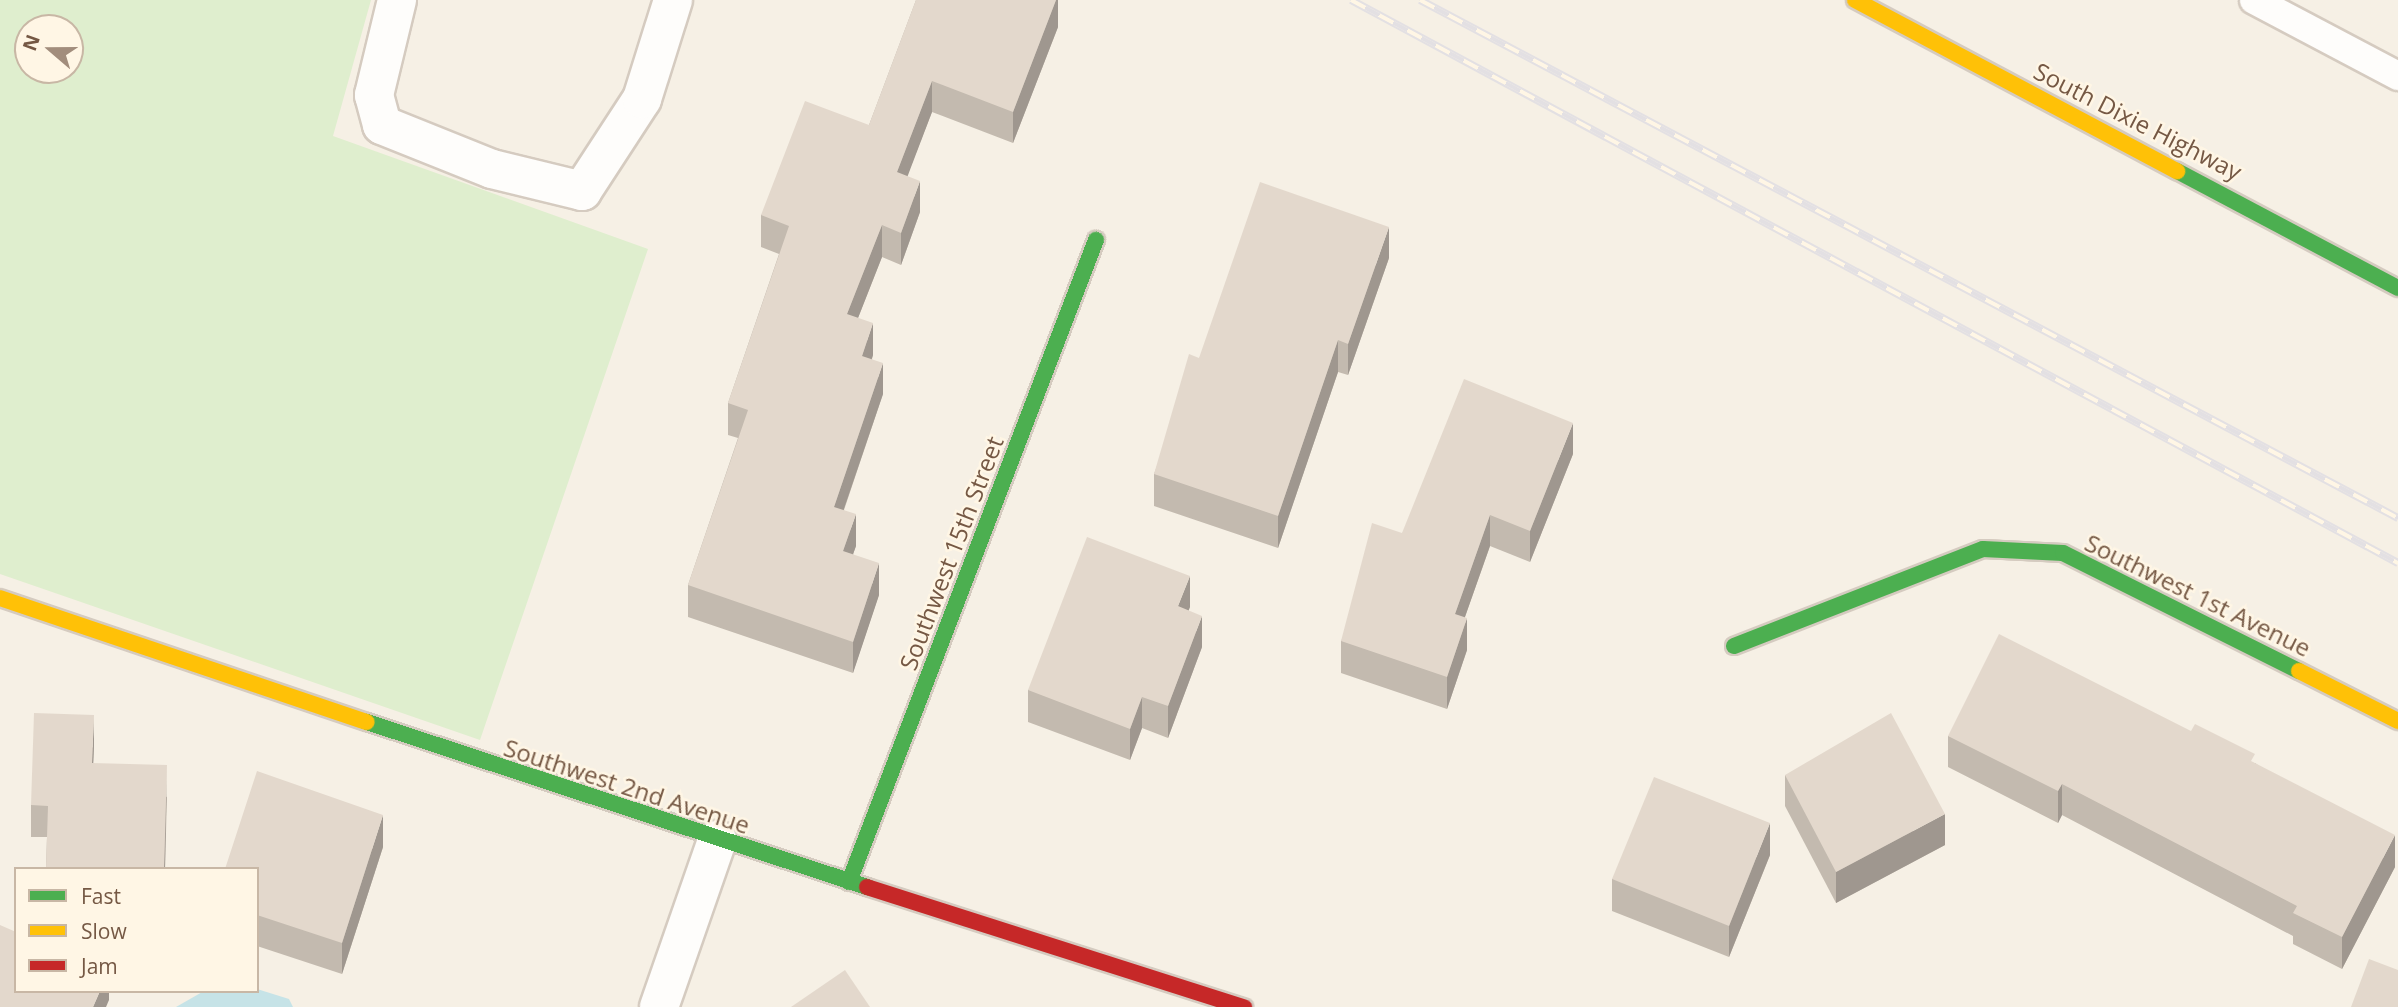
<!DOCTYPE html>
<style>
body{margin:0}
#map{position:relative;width:2398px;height:1007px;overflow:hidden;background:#f6f0e5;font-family:"Open Sans",sans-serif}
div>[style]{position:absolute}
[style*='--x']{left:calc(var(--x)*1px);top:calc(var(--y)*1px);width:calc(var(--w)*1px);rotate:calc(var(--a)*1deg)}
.green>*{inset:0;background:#dfeece}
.water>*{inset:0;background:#c6e3e7}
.roads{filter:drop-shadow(2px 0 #d5cbc0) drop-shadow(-2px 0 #d5cbc0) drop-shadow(0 2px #d5cbc0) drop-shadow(0 -2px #d5cbc0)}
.lane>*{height:28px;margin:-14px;padding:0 14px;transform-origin:14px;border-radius:14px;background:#fefdfb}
.street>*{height:38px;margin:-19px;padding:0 19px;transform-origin:19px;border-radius:19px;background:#fefdfb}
.fast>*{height:16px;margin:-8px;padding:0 8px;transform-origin:8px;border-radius:8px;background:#4caf50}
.slow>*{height:16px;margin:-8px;padding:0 8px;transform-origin:8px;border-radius:8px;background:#ffc107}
.jam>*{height:16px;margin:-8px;padding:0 8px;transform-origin:8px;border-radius:8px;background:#c62828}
.rail>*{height:8px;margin-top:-4px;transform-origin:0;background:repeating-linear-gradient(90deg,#fff6e5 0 16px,#e3e0e3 0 32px);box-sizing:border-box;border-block:2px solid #e3e0e3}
.wall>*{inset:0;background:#c3baaf}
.shaded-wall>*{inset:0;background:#9f978f}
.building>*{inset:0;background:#e3d8cc}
span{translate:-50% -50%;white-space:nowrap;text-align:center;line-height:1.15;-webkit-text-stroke:5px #fff6e5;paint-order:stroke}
.street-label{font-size:24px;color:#755844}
.legend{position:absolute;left:14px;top:867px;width:245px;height:126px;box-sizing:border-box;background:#fff6e5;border:2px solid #c8b7a5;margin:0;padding:9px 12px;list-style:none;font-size:21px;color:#755844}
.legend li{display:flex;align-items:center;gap:14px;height:35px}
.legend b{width:35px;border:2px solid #c8b7a5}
.north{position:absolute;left:14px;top:14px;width:70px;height:70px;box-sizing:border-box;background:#fff6e5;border:2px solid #c8b7a5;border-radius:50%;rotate:290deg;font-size:19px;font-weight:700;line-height:28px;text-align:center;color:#755844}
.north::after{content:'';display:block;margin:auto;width:24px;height:32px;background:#a28d7c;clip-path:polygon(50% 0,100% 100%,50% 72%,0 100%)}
</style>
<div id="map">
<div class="green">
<i style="clip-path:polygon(evenodd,0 0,371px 0,333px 136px,648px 249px,480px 740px,0 574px,0 0,28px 28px,70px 28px,70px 70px,28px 70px,28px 28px)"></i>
</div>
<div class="water">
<i style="clip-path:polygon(257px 989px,289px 999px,293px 1007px,176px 1007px,204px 991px)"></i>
</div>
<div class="roads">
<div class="lane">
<i style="--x:2254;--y:0;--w:163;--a:27.8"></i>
</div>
<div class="street">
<i style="--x:397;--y:0;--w:98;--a:103.6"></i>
<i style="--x:374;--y:95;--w:31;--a:75"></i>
<i style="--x:382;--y:125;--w:118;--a:21.8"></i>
<i style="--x:492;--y:169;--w:93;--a:13.7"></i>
<i style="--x:582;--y:191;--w:110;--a:-56.9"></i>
<i style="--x:642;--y:99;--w:104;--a:-72.6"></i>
<i style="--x:659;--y:1007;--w:177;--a:-70.8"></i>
</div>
<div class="fast">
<i style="--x:2177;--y:171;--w:250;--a:27.9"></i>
<i style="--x:1734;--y:646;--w:267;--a:-21.3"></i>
<i style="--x:1983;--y:549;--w:80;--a:2.9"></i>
<i style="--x:2063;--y:553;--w:264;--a:26.6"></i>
<i style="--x:367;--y:722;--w:527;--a:18.26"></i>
<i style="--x:849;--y:882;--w:688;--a:-68.96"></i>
</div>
<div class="slow">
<i style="--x:1855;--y:0;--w:365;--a:28"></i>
<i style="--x:0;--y:598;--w:387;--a:18.7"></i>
<i style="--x:2299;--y:671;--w:111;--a:26.8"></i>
</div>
<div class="jam">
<i style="--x:867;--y:887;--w:396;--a:17.7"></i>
</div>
</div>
<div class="rail">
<i style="--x:1351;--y:0;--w:1189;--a:28.27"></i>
<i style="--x:1420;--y:0;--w:1107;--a:27.91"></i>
</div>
<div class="wall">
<i style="clip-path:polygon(916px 0,1058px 0,1058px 27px,1013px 143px,932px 112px,907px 176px,920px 212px,901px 265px,882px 257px,858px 318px,873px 355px,872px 359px,883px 394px,844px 510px,856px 546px,853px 554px,879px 595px,853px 673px,688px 617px,688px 585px,738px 438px,728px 435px,728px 403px,779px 254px,761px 247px,761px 215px,869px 125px)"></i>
<i style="clip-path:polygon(1389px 258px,1348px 375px,1338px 372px,1278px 548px,1154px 506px,1154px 474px,1199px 358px)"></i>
<i style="clip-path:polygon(1573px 454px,1530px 562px,1490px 546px,1465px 617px,1467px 650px,1447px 709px,1341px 673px,1341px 641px,1402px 533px)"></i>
<i style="clip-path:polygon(1190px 607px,1188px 610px,1202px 647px,1168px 738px,1142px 728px,1130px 760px,1028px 722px,1028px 690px)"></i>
<i style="clip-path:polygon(1948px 736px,2255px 763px,2395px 867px,2342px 969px,2293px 944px,2293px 936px,2062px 815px,2058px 823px,1948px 767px)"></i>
<i style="clip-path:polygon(94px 746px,93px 763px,167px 797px,165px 869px,46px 869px,47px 837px,31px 837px,31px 805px)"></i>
<i style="clip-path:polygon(1785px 775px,1945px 845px,1836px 903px,1785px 806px)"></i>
<i style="clip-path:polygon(383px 847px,342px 974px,257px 946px,257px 869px)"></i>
<i style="clip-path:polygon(1770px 855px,1729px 957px,1612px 911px,1612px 879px)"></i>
</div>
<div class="shaded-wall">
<i style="clip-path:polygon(1056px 0,1058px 0,1058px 27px,1013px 143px,1013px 112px)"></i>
<i style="clip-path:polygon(932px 81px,932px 112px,897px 204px,897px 172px)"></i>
<i style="clip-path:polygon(920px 181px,920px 212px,901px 265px,901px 233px)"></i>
<i style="clip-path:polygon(882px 225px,882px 257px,847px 346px,847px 314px)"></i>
<i style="clip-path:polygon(1389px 227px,1389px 258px,1348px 375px,1348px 344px)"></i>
<i style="clip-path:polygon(873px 323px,873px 355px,862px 387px,862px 356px)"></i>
<i style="clip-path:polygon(1338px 340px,1338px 372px,1278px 548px,1278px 516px)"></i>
<i style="clip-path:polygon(883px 363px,883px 394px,834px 538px,834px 507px)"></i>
<i style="clip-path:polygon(1573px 423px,1573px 454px,1530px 562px,1530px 531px)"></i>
<i style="clip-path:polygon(856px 514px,856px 546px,843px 582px,843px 551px)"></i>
<i style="clip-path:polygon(1490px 515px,1490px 546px,1455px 645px,1455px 614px)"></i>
<i style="clip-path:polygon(879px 563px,879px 595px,853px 673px,853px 642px)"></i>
<i style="clip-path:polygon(1190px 576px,1190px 607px,1178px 638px,1178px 606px)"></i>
<i style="clip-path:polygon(1202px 616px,1202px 647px,1168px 738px,1168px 706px)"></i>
<i style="clip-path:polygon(1467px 618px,1467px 650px,1447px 709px,1447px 677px)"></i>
<i style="clip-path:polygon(1142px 697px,1142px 728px,1130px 760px,1130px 729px)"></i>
<i style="clip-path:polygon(94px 715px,94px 746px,92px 794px,92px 763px)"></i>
<i style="clip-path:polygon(167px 765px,165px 869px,164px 869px)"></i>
<i style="clip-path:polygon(2062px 784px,2062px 815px,2058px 823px,2058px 791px)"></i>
<i style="clip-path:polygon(1945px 814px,1945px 845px,1836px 903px,1836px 872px)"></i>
<i style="clip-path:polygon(383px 815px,383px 847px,342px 974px,342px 943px)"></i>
<i style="clip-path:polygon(1770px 823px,1770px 855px,1729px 957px,1729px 926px)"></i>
<i style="clip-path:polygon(2395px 835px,2395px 867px,2342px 969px,2342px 937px)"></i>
<i style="clip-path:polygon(100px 991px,109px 991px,109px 1000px,106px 1007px,93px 1007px)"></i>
</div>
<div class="building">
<i style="clip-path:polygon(916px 0,1056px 0,1013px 112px,932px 81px,897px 172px,920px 181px,901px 233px,882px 225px,847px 314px,873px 323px,862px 356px,883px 363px,834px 507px,856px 514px,843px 551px,879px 563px,853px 642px,688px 585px,748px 410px,728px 403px,789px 226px,761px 215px,805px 101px,869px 125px)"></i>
<i style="clip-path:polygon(1260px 182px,1389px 227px,1348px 344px,1338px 340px,1278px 516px,1154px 474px,1189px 354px,1199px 358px)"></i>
<i style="clip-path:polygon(1464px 379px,1573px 423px,1530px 531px,1490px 515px,1455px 614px,1467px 618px,1447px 677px,1341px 641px,1372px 523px,1402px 533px)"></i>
<i style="clip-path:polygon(1087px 537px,1190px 576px,1178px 606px,1202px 616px,1168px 706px,1142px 697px,1130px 729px,1028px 690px)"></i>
<i style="clip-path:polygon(1999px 634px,2191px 731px,2195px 724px,2255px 754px,2251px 761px,2395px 835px,2342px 937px,2293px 913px,2297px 906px,2062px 784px,2058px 791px,1948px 736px)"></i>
<i style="clip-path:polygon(34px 713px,94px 715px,92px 763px,167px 765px,164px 869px,46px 869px,48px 806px,31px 805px)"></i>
<i style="clip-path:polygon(1891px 713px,1945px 814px,1836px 872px,1785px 775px)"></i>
<i style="clip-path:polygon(257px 771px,383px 815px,342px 943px,257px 915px,257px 869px,225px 869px)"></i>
<i style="clip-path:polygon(1654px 777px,1770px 823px,1729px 926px,1612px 879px)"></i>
<i style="clip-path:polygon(0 925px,16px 932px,16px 991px,100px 991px,93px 1007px,0 1007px)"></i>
<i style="clip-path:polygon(2369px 959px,2398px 970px,2398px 1007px,2351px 1007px)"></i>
<i style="clip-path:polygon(845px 970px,870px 1007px,791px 1007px)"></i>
</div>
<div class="street-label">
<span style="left:2138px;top:121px;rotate:27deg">South Dixie Highway</span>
<span style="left:951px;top:553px;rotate:-69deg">Southwest 15th Street</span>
<span style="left:2198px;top:595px;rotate:26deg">Southwest 1st Avenue</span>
<span style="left:627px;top:786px;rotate:18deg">Southwest 2nd Avenue</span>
</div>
<ul class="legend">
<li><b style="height:9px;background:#4caf50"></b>Fast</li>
<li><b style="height:9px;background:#ffc107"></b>Slow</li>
<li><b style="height:9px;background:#c62828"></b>Jam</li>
</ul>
<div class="north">N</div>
</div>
